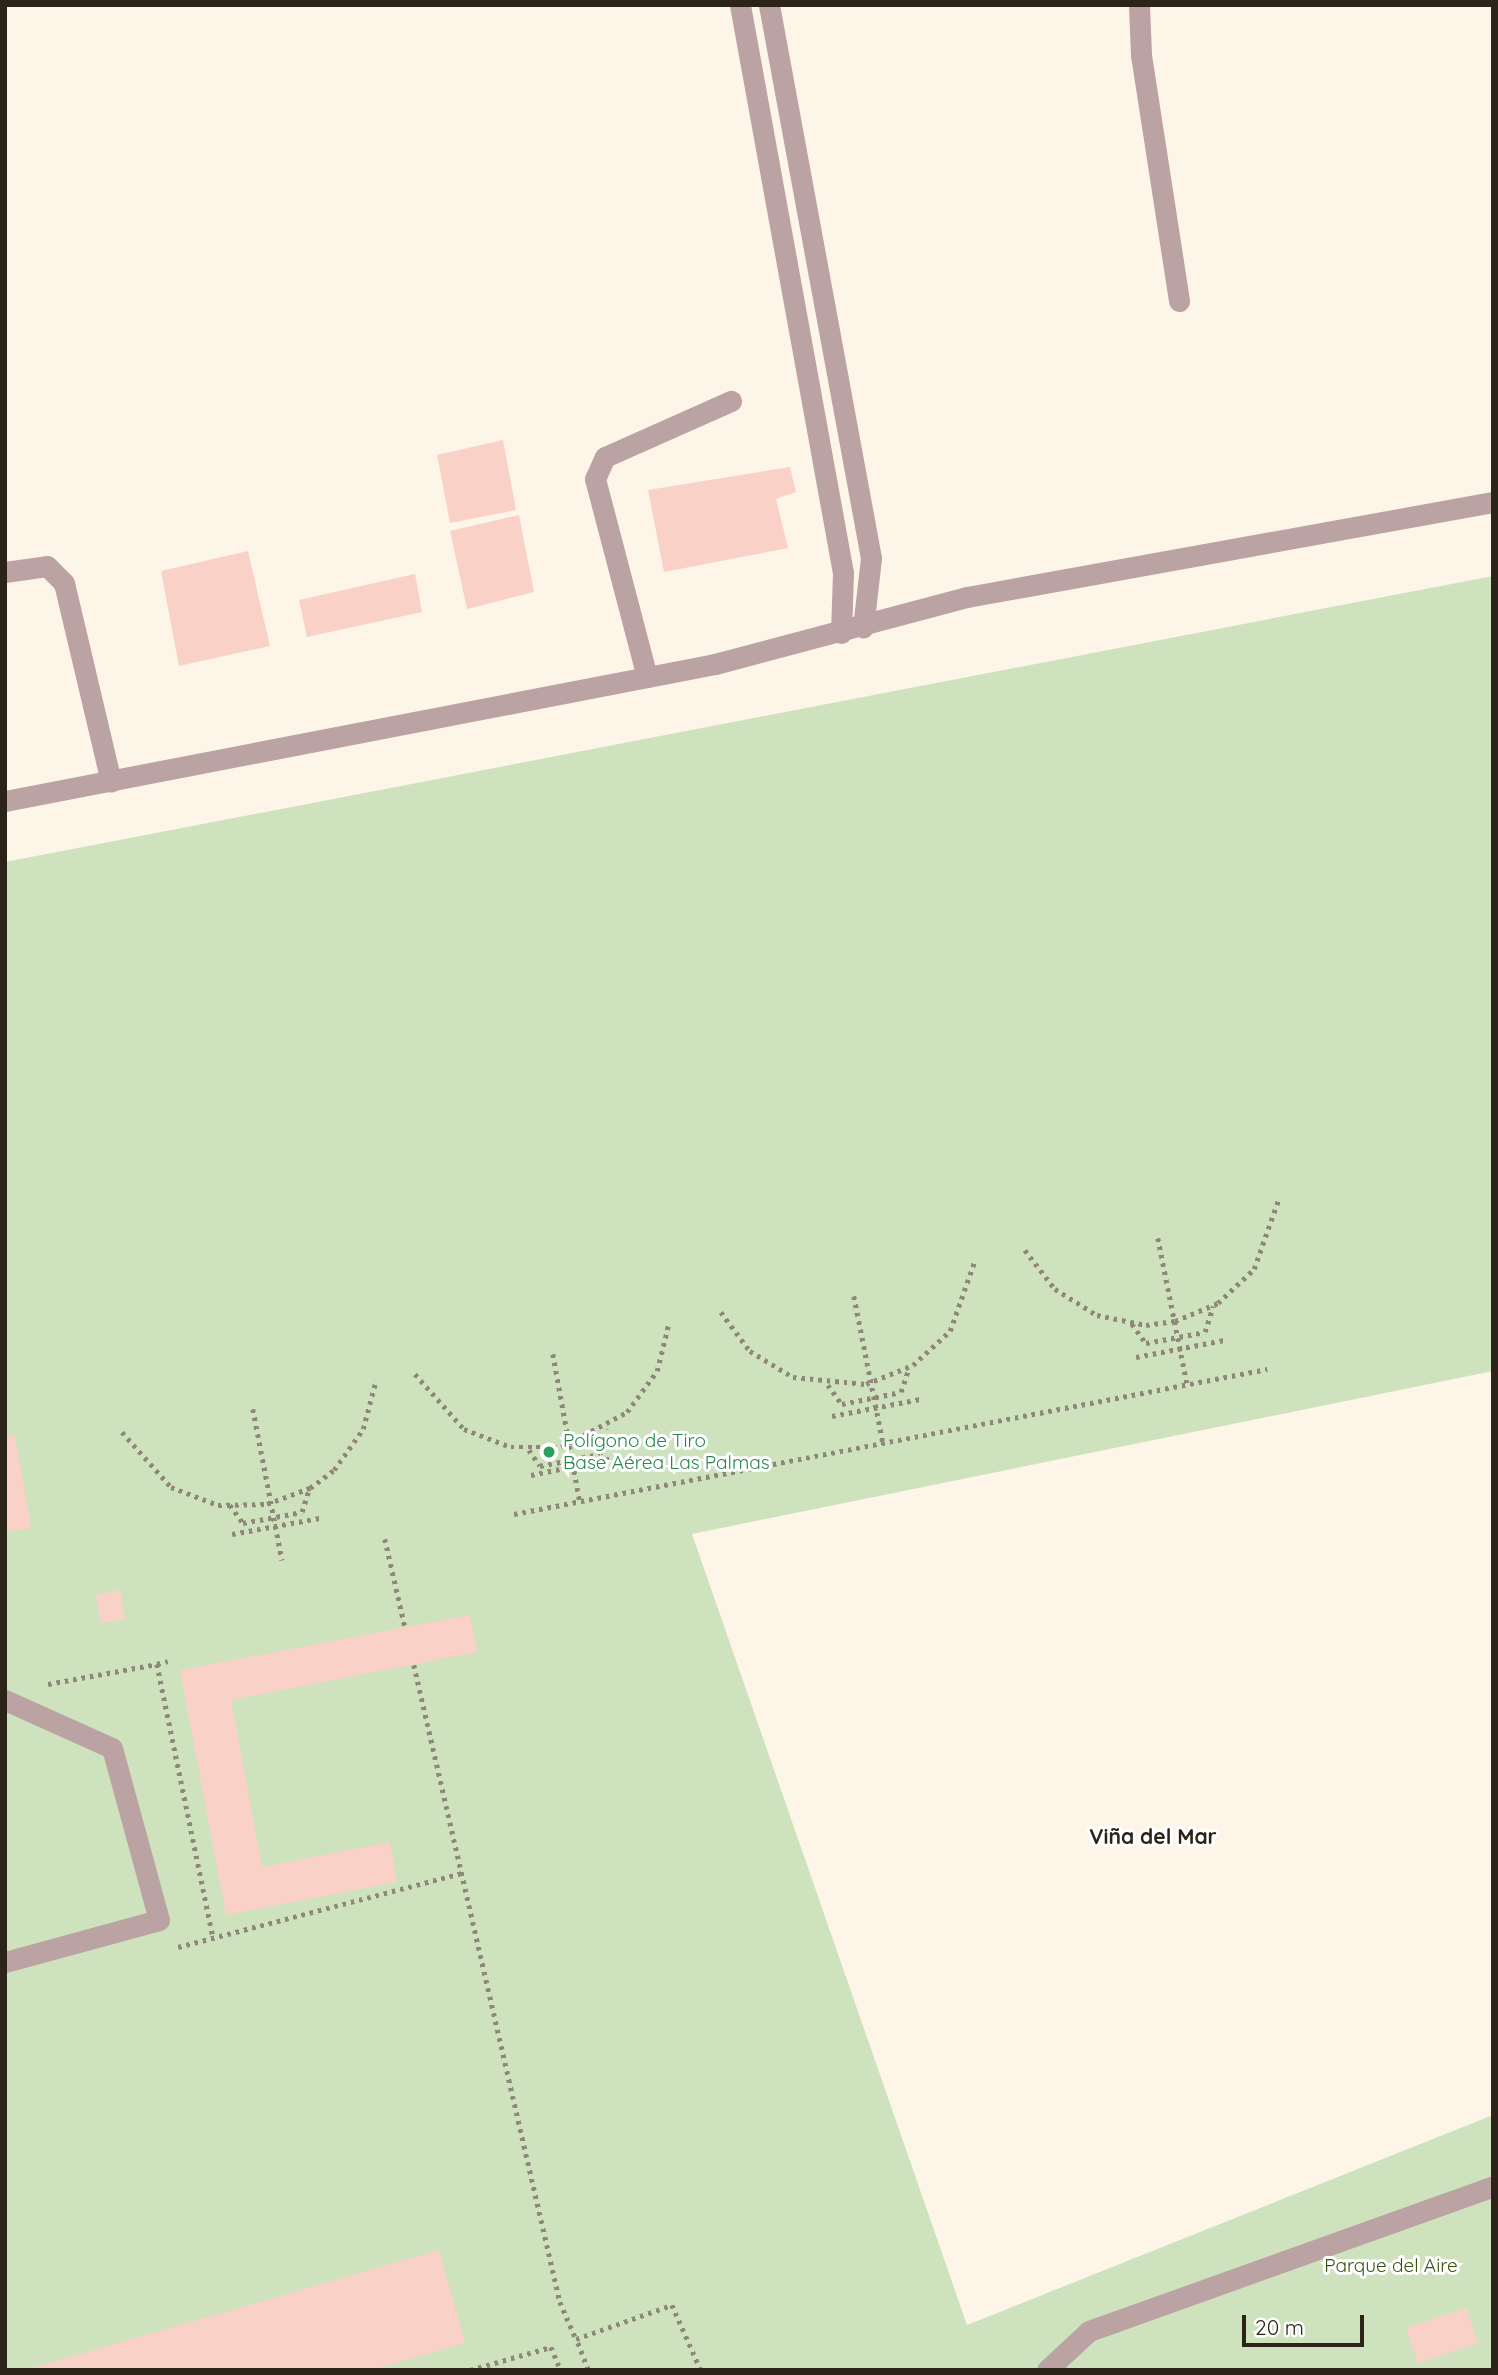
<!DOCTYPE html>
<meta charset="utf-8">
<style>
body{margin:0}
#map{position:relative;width:1498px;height:2375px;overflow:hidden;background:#fef5e9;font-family:Quicksand,sans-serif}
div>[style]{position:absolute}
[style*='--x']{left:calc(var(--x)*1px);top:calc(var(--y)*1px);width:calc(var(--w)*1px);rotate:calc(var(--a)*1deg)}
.green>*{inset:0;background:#cfe2be}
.building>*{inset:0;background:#f9d1c7}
.path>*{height:4.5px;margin-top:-2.25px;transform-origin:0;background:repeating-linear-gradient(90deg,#90877b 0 3.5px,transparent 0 8.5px)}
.lane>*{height:21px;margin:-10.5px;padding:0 10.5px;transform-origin:10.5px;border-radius:10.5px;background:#bba2a3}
.dots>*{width:19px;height:19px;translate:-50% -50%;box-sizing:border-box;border:4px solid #fff;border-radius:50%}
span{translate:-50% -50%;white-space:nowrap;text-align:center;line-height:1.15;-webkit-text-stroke:6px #fff;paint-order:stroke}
.leisure-label{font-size:19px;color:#27864d}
.left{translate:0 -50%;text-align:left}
.park-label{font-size:19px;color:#355211}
.neighbourhood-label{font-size:21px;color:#2c2418;font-weight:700}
.frame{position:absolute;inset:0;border:7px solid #2c2418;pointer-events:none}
.scale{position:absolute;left:1242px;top:2315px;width:122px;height:32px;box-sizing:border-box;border:4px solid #2c2418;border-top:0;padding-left:9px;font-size:21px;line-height:24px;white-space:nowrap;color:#2c2418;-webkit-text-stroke:5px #fff;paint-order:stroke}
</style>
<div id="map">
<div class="green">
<i style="clip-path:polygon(1493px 576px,1493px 1371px,692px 1534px,967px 2325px,1493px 2115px,1493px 2370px,5px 2370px,5px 862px)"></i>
</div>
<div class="building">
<i style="clip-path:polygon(503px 440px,516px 510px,450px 523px,437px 455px)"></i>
<i style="clip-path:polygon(790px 467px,796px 492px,776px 499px,788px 548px,664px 572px,648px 490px)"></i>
<i style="clip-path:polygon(519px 515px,534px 592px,467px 609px,450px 531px)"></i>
<i style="clip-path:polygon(248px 551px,270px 646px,179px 666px,161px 571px)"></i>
<i style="clip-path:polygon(415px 574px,422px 612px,307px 637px,299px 600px)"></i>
<i style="clip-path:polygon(15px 1436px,31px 1528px,5px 1532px,5px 1437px)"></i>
<i style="clip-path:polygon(120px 1590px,125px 1619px,101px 1623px,96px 1595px)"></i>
<i style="clip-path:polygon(470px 1615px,477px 1652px,231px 1700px,262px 1867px,390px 1842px,397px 1882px,226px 1915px,180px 1670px)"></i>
<i style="clip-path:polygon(439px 2250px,465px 2343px,372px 2370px,25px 2370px)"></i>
<i style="clip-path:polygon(1466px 2308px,1478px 2343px,1418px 2363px,1406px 2328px)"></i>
</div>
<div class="path">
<i style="--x:1158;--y:1238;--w:148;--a:78.7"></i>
<i style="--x:1025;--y:1250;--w:49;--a:52.4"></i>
<i style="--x:1055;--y:1289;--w:49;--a:31.8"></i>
<i style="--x:1097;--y:1315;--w:50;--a:11.5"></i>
<i style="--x:1146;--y:1325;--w:29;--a:-8"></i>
<i style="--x:1175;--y:1321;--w:47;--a:-22.7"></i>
<i style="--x:1218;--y:1303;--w:50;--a:-43.4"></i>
<i style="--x:1254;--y:1269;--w:75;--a:-70.6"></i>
<i style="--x:854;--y:1296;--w:150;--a:78.8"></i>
<i style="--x:721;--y:1312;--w:49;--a:53.4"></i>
<i style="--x:750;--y:1351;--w:50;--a:31.2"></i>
<i style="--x:793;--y:1377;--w:73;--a:5.5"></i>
<i style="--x:866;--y:1384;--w:51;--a:-22"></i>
<i style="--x:913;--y:1365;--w:50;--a:-42.6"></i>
<i style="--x:950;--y:1331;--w:75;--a:-70.6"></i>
<i style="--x:1132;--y:1324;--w:24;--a:54"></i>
<i style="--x:1146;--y:1343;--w:60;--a:-10.6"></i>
<i style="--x:1205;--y:1332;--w:27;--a:-73"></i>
<i style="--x:553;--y:1354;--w:150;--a:79.7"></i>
<i style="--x:1136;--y:1357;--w:90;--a:-10.9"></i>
<i style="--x:415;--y:1374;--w:74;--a:48.3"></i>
<i style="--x:464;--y:1429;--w:50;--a:21"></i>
<i style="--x:511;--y:1447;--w:50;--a:0"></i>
<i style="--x:561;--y:1447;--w:75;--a:-27.9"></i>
<i style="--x:627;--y:1412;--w:51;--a:-53.8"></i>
<i style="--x:657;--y:1371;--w:50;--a:-76.2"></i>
<i style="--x:828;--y:1385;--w:24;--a:54"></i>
<i style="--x:842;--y:1404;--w:60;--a:-11.5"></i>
<i style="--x:901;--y:1392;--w:25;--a:-72"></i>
<i style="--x:253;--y:1409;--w:154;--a:79.1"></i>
<i style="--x:832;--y:1416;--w:90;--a:-10.9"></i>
<i style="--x:122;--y:1432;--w:74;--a:48.3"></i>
<i style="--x:171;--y:1487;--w:50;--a:21"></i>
<i style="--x:218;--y:1505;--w:49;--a:-1.2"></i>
<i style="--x:267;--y:1504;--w:46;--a:-20.4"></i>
<i style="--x:310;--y:1488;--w:30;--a:-37"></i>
<i style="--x:334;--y:1470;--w:50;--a:-54.7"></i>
<i style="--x:363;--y:1429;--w:51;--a:-75.1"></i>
<i style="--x:529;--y:1450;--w:19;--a:55"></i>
<i style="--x:540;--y:1466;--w:61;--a:-11.3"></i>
<i style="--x:600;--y:1454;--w:26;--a:-74"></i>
<i style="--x:531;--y:1475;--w:89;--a:-11.7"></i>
<i style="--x:230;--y:1505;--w:22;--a:54"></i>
<i style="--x:243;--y:1523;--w:60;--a:-10.6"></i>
<i style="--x:302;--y:1512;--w:24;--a:-73"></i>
<i style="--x:514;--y:1514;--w:767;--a:-10.9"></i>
<i style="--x:232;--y:1534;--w:89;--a:-10.3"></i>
<i style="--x:385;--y:1539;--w:90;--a:77.2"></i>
<i style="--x:157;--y:1664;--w:11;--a:-15"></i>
<i style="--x:414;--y:1665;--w:654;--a:77.09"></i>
<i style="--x:560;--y:2302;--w:40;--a:66.6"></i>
<i style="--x:48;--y:1684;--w:111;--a:-10.4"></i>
<i style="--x:157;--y:1664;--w:280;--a:78.4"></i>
<i style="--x:178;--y:1947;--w:293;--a:-14.6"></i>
<i style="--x:470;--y:2370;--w:84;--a:-15.9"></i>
<i style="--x:551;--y:2347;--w:25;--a:67"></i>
<i style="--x:588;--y:2370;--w:33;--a:-111"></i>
<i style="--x:576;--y:2339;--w:102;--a:-19.5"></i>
<i style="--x:672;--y:2305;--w:71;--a:66"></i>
</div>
<div class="lane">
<i style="--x:740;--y:5;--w:577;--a:79.72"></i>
<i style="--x:843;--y:573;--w:60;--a:91.9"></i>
<i style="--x:769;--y:5;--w:562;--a:79.55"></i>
<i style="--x:871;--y:558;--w:70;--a:96.5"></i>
<i style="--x:1139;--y:5;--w:50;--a:87.7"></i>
<i style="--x:1141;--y:55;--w:249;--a:81.2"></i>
<i style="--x:5;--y:572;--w:42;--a:-8.1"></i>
<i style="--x:47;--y:566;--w:24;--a:45"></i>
<i style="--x:64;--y:583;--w:204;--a:76.7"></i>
<i style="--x:647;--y:677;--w:205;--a:-104.7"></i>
<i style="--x:595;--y:479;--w:24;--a:-66"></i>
<i style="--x:605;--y:457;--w:138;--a:-24"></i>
<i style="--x:5;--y:801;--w:723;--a:-10.92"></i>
<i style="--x:715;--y:664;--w:261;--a:-14.9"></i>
<i style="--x:967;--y:597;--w:535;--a:-10.24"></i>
<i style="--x:5;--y:1700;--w:117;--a:24.2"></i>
<i style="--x:112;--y:1748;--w:178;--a:74.7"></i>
<i style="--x:159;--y:1920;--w:160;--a:164.7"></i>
<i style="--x:1047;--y:2370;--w:57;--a:-42.9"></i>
<i style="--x:1089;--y:2331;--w:429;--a:-19.7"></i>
</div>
<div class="dots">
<i style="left:549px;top:1452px;background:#2e9e5b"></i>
</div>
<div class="leisure-label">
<span class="left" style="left:563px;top:1452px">Polígono de Tiro<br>Base Aérea Las Palmas</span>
</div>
<div class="park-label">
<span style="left:1391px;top:2266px">Parque del Aire</span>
</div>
<div class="neighbourhood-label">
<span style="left:1153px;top:1836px">Viña del Mar</span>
</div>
<div class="frame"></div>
<div class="scale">20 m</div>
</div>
